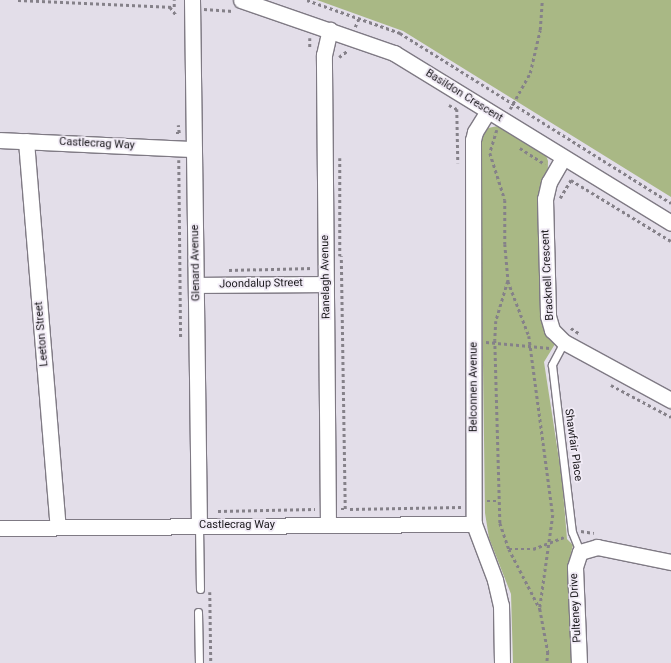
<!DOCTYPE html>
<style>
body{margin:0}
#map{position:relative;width:671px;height:663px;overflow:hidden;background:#e3dee9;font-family:Roboto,sans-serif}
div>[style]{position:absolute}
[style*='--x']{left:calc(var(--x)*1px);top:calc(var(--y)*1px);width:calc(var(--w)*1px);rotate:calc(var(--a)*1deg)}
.green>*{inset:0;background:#a9b885}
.path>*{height:2.5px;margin-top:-1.25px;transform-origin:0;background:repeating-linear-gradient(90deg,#858189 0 3px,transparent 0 6px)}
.roads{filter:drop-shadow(1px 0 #7f7a84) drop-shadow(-1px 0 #7f7a84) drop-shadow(0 1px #7f7a84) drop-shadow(0 -1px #7f7a84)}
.lane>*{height:7px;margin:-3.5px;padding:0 3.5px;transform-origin:3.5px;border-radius:3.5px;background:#fff}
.street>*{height:15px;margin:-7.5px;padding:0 7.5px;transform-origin:7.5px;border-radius:7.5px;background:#fff}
span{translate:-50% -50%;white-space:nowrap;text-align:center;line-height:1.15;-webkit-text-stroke:3.5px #f1ebf6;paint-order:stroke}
.street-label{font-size:11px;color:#1a181c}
</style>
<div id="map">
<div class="green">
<i style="clip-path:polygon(317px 0,671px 0,671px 197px,403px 31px)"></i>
<i style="clip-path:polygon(498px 126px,546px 155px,548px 161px,544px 324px,545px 333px,555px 344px,544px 362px,562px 479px,567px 539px,573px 545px,570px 557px,574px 663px,513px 663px,511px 594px,489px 538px,485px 513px,480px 140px,488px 128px)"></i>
</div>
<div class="path">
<i style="--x:18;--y:0;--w:156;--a:2.6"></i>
<i style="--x:174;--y:7;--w:7;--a:-90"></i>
<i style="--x:307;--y:0;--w:99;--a:19.5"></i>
<i style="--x:400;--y:33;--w:320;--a:32.1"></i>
<i style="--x:170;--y:7;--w:11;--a:52"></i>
<i style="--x:204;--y:9;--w:29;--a:4"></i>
<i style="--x:355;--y:27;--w:10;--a:-66"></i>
<i style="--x:310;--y:38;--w:11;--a:90"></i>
<i style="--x:339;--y:57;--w:10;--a:-37"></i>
<i style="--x:449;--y:105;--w:9;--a:27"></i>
<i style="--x:457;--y:109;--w:54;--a:88.9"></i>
<i style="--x:510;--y:109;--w:41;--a:-60.9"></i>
<i style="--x:530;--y:73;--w:44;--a:-76.9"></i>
<i style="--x:540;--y:30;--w:30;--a:-86"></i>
<i style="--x:497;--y:130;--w:24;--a:107"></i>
<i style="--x:490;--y:153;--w:49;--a:72.3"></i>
<i style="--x:505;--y:200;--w:44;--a:90"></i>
<i style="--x:505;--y:244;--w:37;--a:85"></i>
<i style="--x:508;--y:281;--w:42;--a:106.7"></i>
<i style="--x:496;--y:321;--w:19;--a:93"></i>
<i style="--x:495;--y:340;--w:183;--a:88.4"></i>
<i style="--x:500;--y:523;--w:28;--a:71"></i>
<i style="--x:509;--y:549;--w:68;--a:62.7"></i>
<i style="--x:540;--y:609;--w:44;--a:79.5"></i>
<i style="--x:548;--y:652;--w:11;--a:95"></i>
<i style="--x:176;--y:133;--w:3;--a:0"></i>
<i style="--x:179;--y:133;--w:8;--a:-97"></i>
<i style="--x:520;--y:148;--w:30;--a:33"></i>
<i style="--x:340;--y:158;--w:98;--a:90"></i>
<i style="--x:179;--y:160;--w:177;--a:89.4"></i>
<i style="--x:560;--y:198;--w:21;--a:-59"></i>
<i style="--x:571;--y:180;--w:117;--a:31.4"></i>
<i style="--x:229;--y:270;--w:84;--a:-1.4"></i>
<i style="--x:508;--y:281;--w:59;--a:69.1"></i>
<i style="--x:529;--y:336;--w:181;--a:82.4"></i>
<i style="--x:553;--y:515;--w:94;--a:98"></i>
<i style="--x:571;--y:328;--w:11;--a:34"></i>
<i style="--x:486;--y:342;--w:64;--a:5.4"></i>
<i style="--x:611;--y:385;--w:68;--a:28.1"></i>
<i style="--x:487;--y:501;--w:12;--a:0"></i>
<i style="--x:341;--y:509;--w:4;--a:0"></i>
<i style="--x:345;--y:509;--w:253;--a:-90.9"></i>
<i style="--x:350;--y:509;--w:111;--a:-1"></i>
<i style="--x:218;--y:511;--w:97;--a:-1.2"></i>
<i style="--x:581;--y:531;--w:13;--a:9"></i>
<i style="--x:509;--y:549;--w:24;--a:0"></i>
<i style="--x:533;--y:549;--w:33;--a:-21"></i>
<i style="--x:210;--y:592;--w:71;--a:89.2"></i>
</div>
<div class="roads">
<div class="lane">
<i style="--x:564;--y:342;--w:26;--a:118"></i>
<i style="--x:552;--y:365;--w:168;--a:83.2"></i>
<i style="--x:572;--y:532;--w:22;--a:68"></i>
<i style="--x:199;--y:526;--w:63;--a:89.1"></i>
<i style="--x:198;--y:612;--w:51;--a:88.9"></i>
</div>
<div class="street">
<i style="--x:192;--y:0;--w:526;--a:89.24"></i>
<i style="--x:241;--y:0;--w:162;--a:19.1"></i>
<i style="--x:394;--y:53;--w:325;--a:31.5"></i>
<i style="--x:488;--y:111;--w:25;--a:122"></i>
<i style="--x:475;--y:132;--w:8;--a:104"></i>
<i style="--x:473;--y:140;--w:384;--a:89.9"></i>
<i style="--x:474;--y:524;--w:60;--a:69.4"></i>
<i style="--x:495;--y:580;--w:26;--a:77"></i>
<i style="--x:501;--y:605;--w:58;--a:89"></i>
<i style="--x:0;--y:140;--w:194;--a:2.7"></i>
<i style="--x:26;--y:141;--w:387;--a:85.3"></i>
<i style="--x:563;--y:158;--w:28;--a:120"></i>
<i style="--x:549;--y:182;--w:17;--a:103"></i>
<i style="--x:545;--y:199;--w:117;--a:88.5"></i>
<i style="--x:548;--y:316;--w:15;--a:74"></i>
<i style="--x:552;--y:330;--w:17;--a:45"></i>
<i style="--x:564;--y:342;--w:122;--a:28.5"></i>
<i style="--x:196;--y:285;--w:130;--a:-0.4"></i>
<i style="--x:328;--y:525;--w:470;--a:-90.5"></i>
<i style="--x:324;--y:55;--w:26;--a:-77"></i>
<i style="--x:0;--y:528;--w:474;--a:-0.5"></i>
<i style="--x:579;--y:663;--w:96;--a:-92.4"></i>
<i style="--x:575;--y:567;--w:16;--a:-72"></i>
<i style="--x:580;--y:552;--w:18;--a:-16"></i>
<i style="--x:597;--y:547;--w:76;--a:11.5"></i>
</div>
</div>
<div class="street-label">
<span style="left:464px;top:96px;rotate:32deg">Basildon Crescent</span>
<span style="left:97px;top:144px;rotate:3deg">Castlecrag Way</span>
<span style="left:196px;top:263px;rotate:-91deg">Glenard Avenue</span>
<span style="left:548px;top:275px;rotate:-93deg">Bracknell Crescent</span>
<span style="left:326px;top:277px;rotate:-91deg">Ranelagh Avenue</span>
<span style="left:261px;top:284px;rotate:-1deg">Joondalup Street</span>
<span style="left:42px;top:334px;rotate:-95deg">Leeton Street</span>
<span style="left:474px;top:387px;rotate:-90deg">Belconnen Avenue</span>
<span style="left:573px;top:445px;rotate:82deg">Shawfair Place</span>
<span style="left:237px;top:525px">Castlecrag Way</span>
<span style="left:576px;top:608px;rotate:-93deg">Pulteney Drive</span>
</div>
</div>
